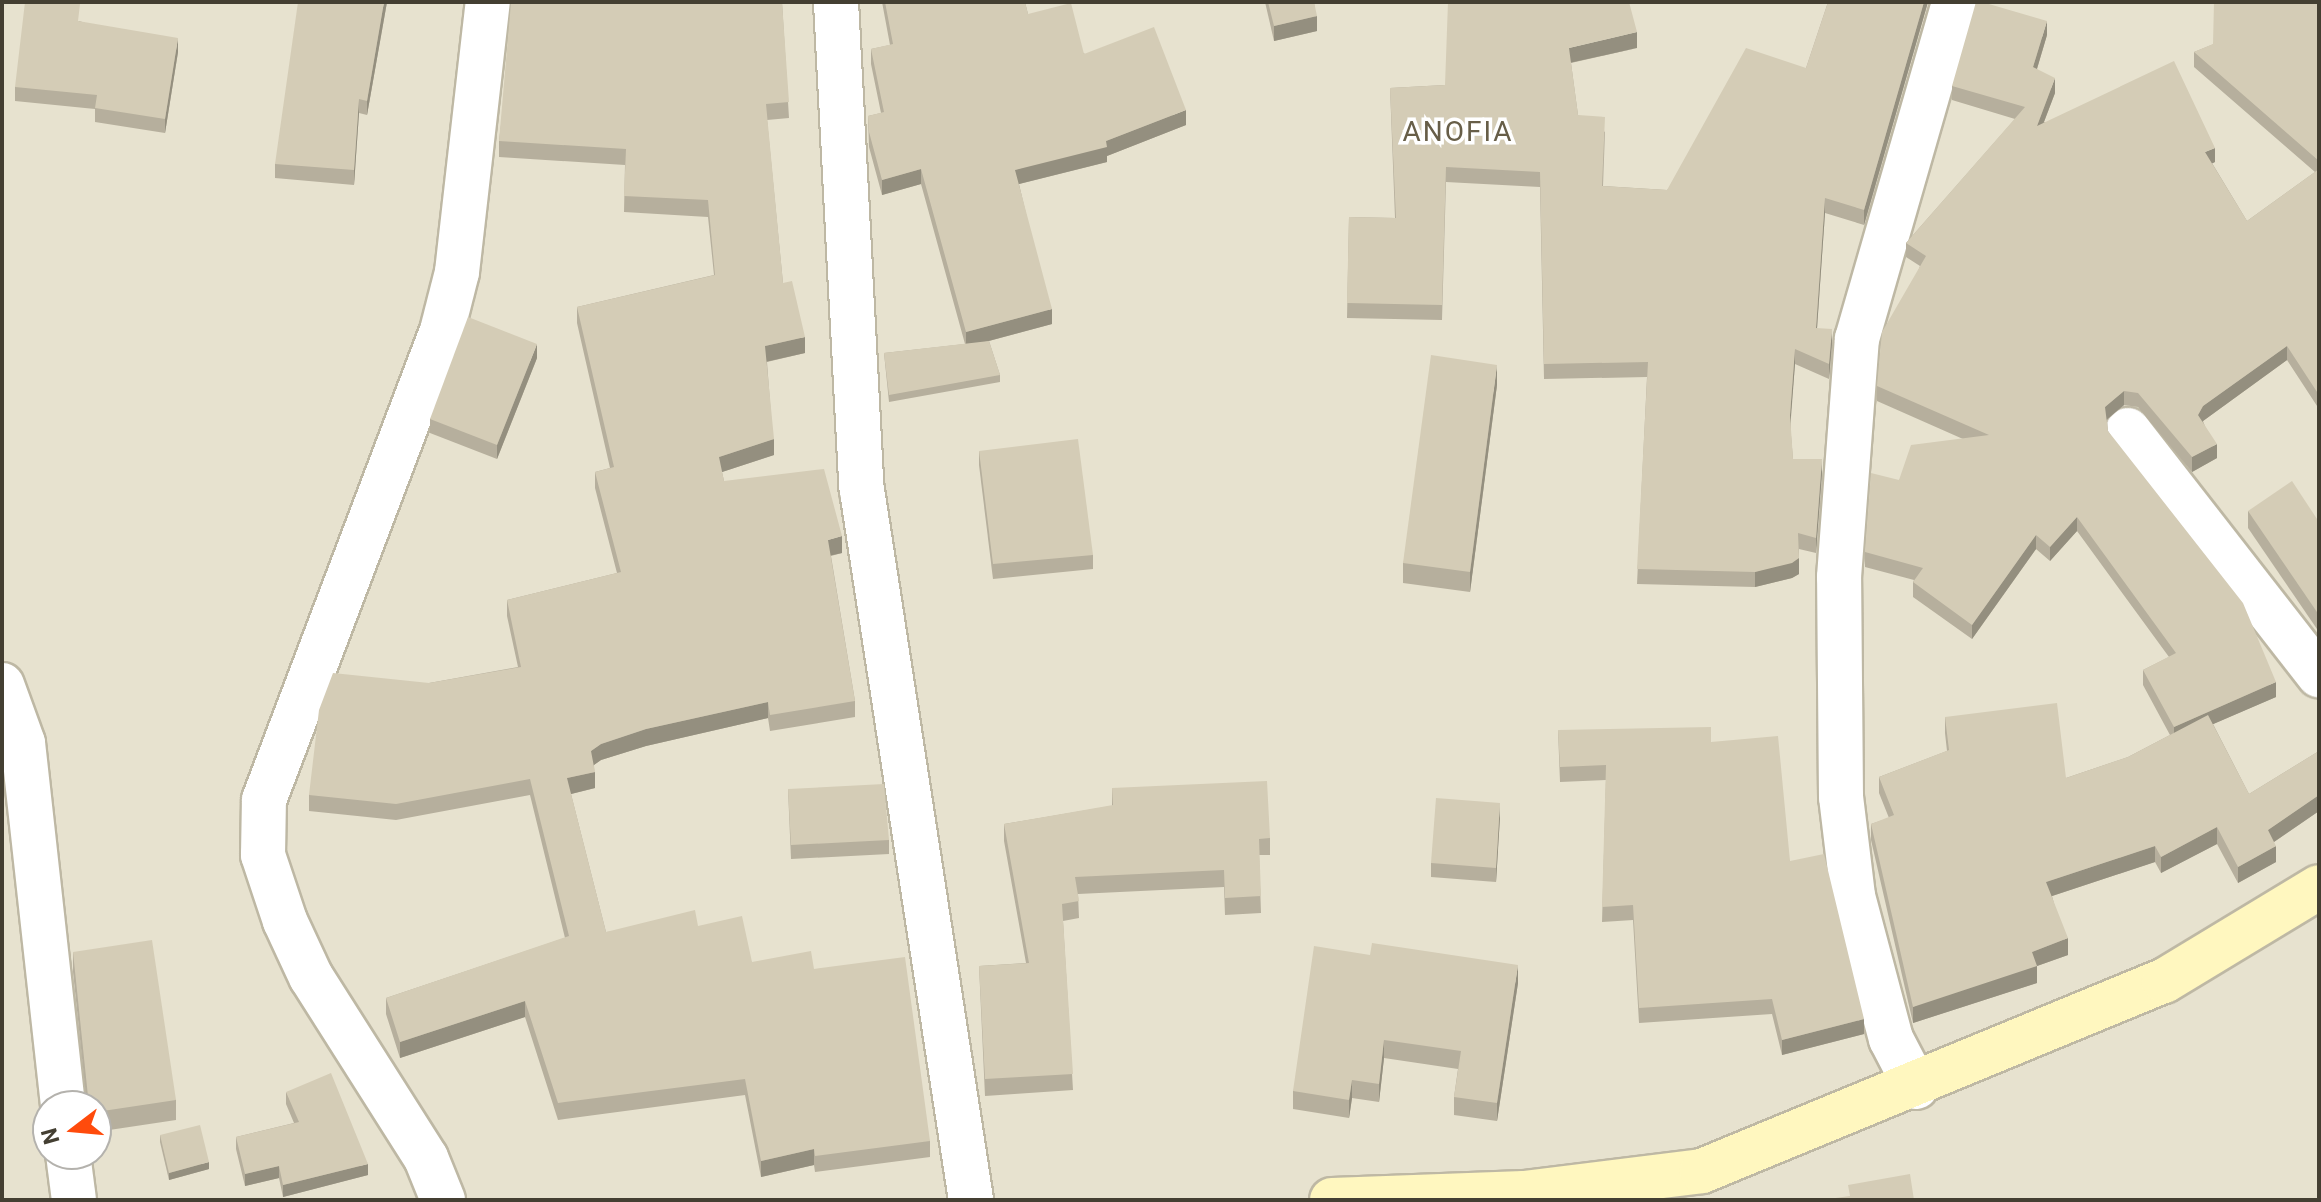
<!DOCTYPE html>
<style>
body{margin:0}
#map{position:relative;width:2321px;height:1202px;overflow:hidden;background:#f2efe2;font-family:Roboto,sans-serif}
div>[style]{position:absolute}
[style*='--x']{left:calc(var(--x)*1px);top:calc(var(--y)*1px);width:calc(var(--w)*1px);rotate:calc(var(--a)*1deg)}
.residential>*{inset:0;background:#e7e2cf}
.roads{filter:drop-shadow(2px 0 #beb8a4) drop-shadow(-2px 0 #beb8a4) drop-shadow(0 2px #beb8a4) drop-shadow(0 -2px #beb8a4)}
.street>*{height:44px;margin:-22px;padding:0 22px;transform-origin:22px;border-radius:22px;background:#fff}
.secondary>*{height:44px;margin:-22px;padding:0 22px;transform-origin:22px;border-radius:22px;background:#fff7bf}
.wall>*{inset:0;background:#b6af9d}
.shaded-wall>*{inset:0;background:#948f7f}
.building>*{inset:0;background:#d4ccb6}
span{translate:-50% -50%;white-space:nowrap;text-align:center;line-height:1.15;-webkit-text-stroke:7px #fff;paint-order:stroke}
.quarter-label{font-size:28px;color:#675e48;letter-spacing:2px}
.frame{position:absolute;inset:0;border:4px solid #443f32;pointer-events:none}
.north{position:absolute;left:32px;top:1090px;width:80px;height:80px;box-sizing:border-box;background:#fff;border:2px solid #b4b2ad;border-radius:50%;rotate:254deg;font-size:22px;font-weight:700;line-height:32px;text-align:center;color:#443f32}
.north::after{content:'';display:block;margin:auto;width:28px;height:36px;background:#ff4b0c;clip-path:polygon(50% 0,100% 100%,50% 72%,0 100%)}
</style>
<div id="map">
<div class="residential">
<i style="clip-path:polygon(evenodd,2px 2px,2319px 2px,2319px 1200px,2px 1200px,2px 2px,48px 1106px,96px 1106px,96px 1154px,48px 1154px,48px 1106px)"></i>
</div>
<div class="roads">
<div class="street">
<i style="--x:836;--y:2;--w:489;--a:87"></i>
<i style="--x:862;--y:490;--w:718;--a:81.27"></i>
<i style="--x:2128;--y:430;--w:311;--a:52.1"></i>
<i style="--x:2;--y:685;--w:62;--a:70.1"></i>
<i style="--x:23;--y:743;--w:365;--a:83.7"></i>
<i style="--x:1916;--y:1087;--w:54;--a:-117.5"></i>
<i style="--x:1891;--y:1039;--w:148;--a:-104.9"></i>
<i style="--x:1853;--y:896;--w:100;--a:-96.9"></i>
<i style="--x:1841;--y:797;--w:220;--a:-90.5"></i>
<i style="--x:1839;--y:577;--w:239;--a:-85.7"></i>
<i style="--x:1857;--y:339;--w:351;--a:-73.9"></i>
<i style="--x:68;--y:1154;--w:46;--a:82.6"></i>
<i style="--x:443;--y:1200;--w:45;--a:-112"></i>
<i style="--x:426;--y:1158;--w:214;--a:-122.4"></i>
<i style="--x:311;--y:977;--w:62;--a:-114.9"></i>
<i style="--x:285;--y:921;--w:70;--a:-108.4"></i>
<i style="--x:263;--y:855;--w:55;--a:-89"></i>
<i style="--x:264;--y:800;--w:502;--a:-69.22"></i>
<i style="--x:442;--y:331;--w:61;--a:-75.7"></i>
<i style="--x:457;--y:272;--w:272;--a:-83.5"></i>
</div>
<div class="secondary">
<i style="--x:1332;--y:1200;--w:192;--a:-2.1"></i>
<i style="--x:1524;--y:1193;--w:179;--a:-7"></i>
<i style="--x:1702;--y:1171;--w:500;--a:-22.4"></i>
<i style="--x:2164;--y:981;--w:181;--a:-31.2"></i>
</div>
</div>
<div class="wall">
<i style="clip-path:polygon(387px 2px,367px 115px,359px 113px,354px 185px,275px 178px,275px 164px)"></i>
<i style="clip-path:polygon(516px 2px,782px 2px,789px 118px,767px 120px,783px 283px,805px 353px,767px 362px,774px 455px,722px 472px,724px 481px,842px 553px,831px 556px,855px 701px,855px 717px,770px 731px,768px 718px,646px 746px,601px 760px,594px 765px,595px 788px,571px 794px,606px 932px,698px 926px,752px 962px,814px 969px,930px 1141px,930px 1157px,815px 1172px,814px 1165px,761px 1177px,745px 1095px,558px 1120px,525px 1017px,400px 1058px,386px 1014px,386px 998px,565px 938px,530px 795px,396px 820px,309px 811px,309px 795px,429px 683px,518px 667px,507px 616px,507px 600px,617px 573px,595px 488px,595px 472px,610px 468px,577px 323px,577px 307px,714px 275px,708px 217px,624px 212px,625px 165px,499px 157px,499px 141px)"></i>
<i style="clip-path:polygon(882px 2px,1025px 2px,1028px 14px,1186px 125px,1107px 156px,1107px 162px,1019px 184px,1052px 324px,989px 341px,1000px 375px,1000px 382px,889px 402px,884px 353px,965px 344px,921px 184px,882px 195px,869px 147px,868px 116px,881px 113px,871px 64px,871px 49px,890px 45px)"></i>
<i style="clip-path:polygon(1265px 2px,1314px 2px,1317px 31px,1274px 41px)"></i>
<i style="clip-path:polygon(1828px 2px,1928px 2px,1864px 225px,1825px 213px,1817px 328px,1832px 344px,1829px 379px,1795px 364px,1790px 423px,1793px 459px,1822px 474px,1816px 553px,1799px 549px,1799px 574px,1792px 578px,1755px 587px,1637px 584px,1647px 377px,1544px 379px,1540px 187px,1446px 182px,1442px 320px,1347px 318px,1349px 217px,1395px 218px,1390px 88px,1445px 85px,1637px 48px,1571px 63px,1578px 115px,1605px 132px,1603px 186px,1667px 190px,1806px 68px)"></i>
<i style="clip-path:polygon(2319px 2px,2319px 409px,2287px 360px,2203px 421px,2217px 458px,2192px 472px,2138px 407px,2124px 405px,2107px 420px,2108px 431px,2276px 697px,2213px 724px,2249px 794px,2319px 751px,2319px 811px,2274px 842px,2276px 862px,2238px 883px,2217px 844px,2161px 873px,2155px 862px,2052px 896px,2068px 955px,2037px 966px,2037px 983px,1913px 1023px,1871px 840px,1871px 824px,1889px 818px,1879px 793px,1879px 777px,1947px 751px,1945px 733px,1945px 717px,2066px 778px,2128px 757px,2170px 735px,2143px 685px,2143px 670px,2169px 657px,2077px 531px,2050px 561px,2036px 549px,1972px 639px,1913px 597px,1913px 582px,1914px 580px,1865px 567px,1865px 552px,1899px 480px,1963px 439px,1877px 401px,1877px 386px,1920px 266px,1906px 257px,1906px 243px,2015px 119px,1952px 100px,1952px 86px,2047px 35px,2037px 69px,2055px 93px,2044px 122px,2215px 162px,2212px 163px,2247px 221px,2315px 172px,2194px 67px,2194px 52px)"></i>
<i style="clip-path:polygon(79px 21px,178px 52px,165px 133px,95px 122px,95px 109px,15px 101px,15px 87px)"></i>
<i style="clip-path:polygon(537px 358px,497px 459px,430px 433px,430px 419px)"></i>
<i style="clip-path:polygon(1497px 385px,1470px 592px,1403px 583px,1403px 563px)"></i>
<i style="clip-path:polygon(979px 451px,1093px 555px,1093px 569px,993px 579px,979px 465px)"></i>
<i style="clip-path:polygon(2248px 511px,2319px 522px,2319px 632px,2248px 528px)"></i>
<i style="clip-path:polygon(1558px 730px,1711px 742px,1790px 861px,1864px 1034px,1782px 1055px,1772px 1014px,1639px 1023px,1633px 920px,1602px 922px,1606px 780px,1560px 782px)"></i>
<i style="clip-path:polygon(1112px 788px,1270px 838px,1270px 855px,1259px 855px,1261px 913px,1225px 915px,1224px 887px,1078px 894px,1079px 918px,1063px 921px,1073px 1090px,985px 1096px,979px 966px,1026px 963px,1004px 841px,1004px 824px,1112px 806px)"></i>
<i style="clip-path:polygon(788px 789px,889px 840px,889px 854px,791px 859px)"></i>
<i style="clip-path:polygon(1500px 817px,1496px 882px,1431px 877px,1431px 863px)"></i>
<i style="clip-path:polygon(73px 952px,176px 1100px,176px 1120px,96px 1132px,96px 1106px,87px 1106px,73px 972px)"></i>
<i style="clip-path:polygon(1370px 955px,1518px 983px,1497px 1121px,1454px 1115px,1454px 1097px,1458px 1069px,1384px 1058px,1379px 1102px,1352px 1098px,1349px 1118px,1293px 1109px,1293px 1091px)"></i>
<i style="clip-path:polygon(286px 1092px,368px 1175px,283px 1197px,279px 1178px,245px 1186px,236px 1149px,236px 1137px,294px 1123px,286px 1104px)"></i>
<i style="clip-path:polygon(2px 1094px,4px 1114px,4px 1136px,2px 1137px)"></i>
<i style="clip-path:polygon(160px 1135px,209px 1169px,169px 1180px,160px 1142px)"></i>
</div>
<div class="shaded-wall">
<i style="clip-path:polygon(384px 2px,387px 2px,367px 115px,367px 101px)"></i>
<i style="clip-path:polygon(1924px 2px,1928px 2px,1864px 225px,1864px 210px)"></i>
<i style="clip-path:polygon(1317px 16px,1317px 31px,1274px 41px,1274px 26px)"></i>
<i style="clip-path:polygon(2047px 21px,2047px 35px,2033px 82px,2033px 67px)"></i>
<i style="clip-path:polygon(1637px 32px,1637px 48px,1569px 63px,1569px 48px)"></i>
<i style="clip-path:polygon(178px 38px,178px 52px,165px 133px,165px 119px)"></i>
<i style="clip-path:polygon(2055px 78px,2055px 93px,2037px 140px,2037px 126px)"></i>
<i style="clip-path:polygon(359px 99px,359px 113px,354px 185px,354px 170px)"></i>
<i style="clip-path:polygon(1186px 110px,1186px 125px,1107px 156px,1107px 162px,1015px 185px,1015px 170px,1106px 141px)"></i>
<i style="clip-path:polygon(2215px 148px,2215px 162px,2205px 167px,2205px 152px)"></i>
<i style="clip-path:polygon(921px 169px,921px 184px,882px 195px,882px 180px)"></i>
<i style="clip-path:polygon(1825px 198px,1825px 213px,1816px 343px,1816px 328px)"></i>
<i style="clip-path:polygon(1052px 309px,1052px 324px,966px 347px,966px 332px)"></i>
<i style="clip-path:polygon(1832px 329px,1832px 344px,1829px 379px,1829px 364px)"></i>
<i style="clip-path:polygon(805px 337px,805px 353px,765px 362px,765px 346px)"></i>
<i style="clip-path:polygon(537px 344px,537px 358px,497px 459px,497px 445px)"></i>
<i style="clip-path:polygon(2287px 346px,2287px 360px,2203px 421px,2198px 429px,2198px 415px,2203px 406px)"></i>
<i style="clip-path:polygon(1795px 349px,1795px 364px,1790px 430px,1790px 415px)"></i>
<i style="clip-path:polygon(1497px 365px,1497px 385px,1470px 592px,1470px 572px)"></i>
<i style="clip-path:polygon(2124px 391px,2124px 405px,2105px 421px,2105px 407px)"></i>
<i style="clip-path:polygon(774px 439px,774px 455px,719px 473px,719px 457px)"></i>
<i style="clip-path:polygon(2217px 444px,2217px 458px,2192px 472px,2192px 457px)"></i>
<i style="clip-path:polygon(1822px 459px,1822px 474px,1816px 553px,1816px 538px)"></i>
<i style="clip-path:polygon(2077px 517px,2077px 531px,2050px 561px,2050px 547px)"></i>
<i style="clip-path:polygon(2036px 535px,2036px 549px,1972px 639px,1972px 625px)"></i>
<i style="clip-path:polygon(842px 536px,842px 553px,828px 556px,828px 540px)"></i>
<i style="clip-path:polygon(1799px 558px,1799px 574px,1792px 578px,1755px 587px,1755px 572px)"></i>
<i style="clip-path:polygon(2276px 682px,2276px 697px,2174px 741px,2174px 727px)"></i>
<i style="clip-path:polygon(768px 702px,768px 718px,646px 746px,601px 760px,591px 767px,591px 751px,601px 744px,646px 729px)"></i>
<i style="clip-path:polygon(595px 772px,595px 788px,567px 795px,567px 778px)"></i>
<i style="clip-path:polygon(2319px 795px,2319px 811px,2268px 846px,2268px 830px)"></i>
<i style="clip-path:polygon(1500px 803px,1500px 817px,1496px 882px,1496px 868px)"></i>
<i style="clip-path:polygon(2217px 827px,2217px 844px,2161px 873px,2161px 857px)"></i>
<i style="clip-path:polygon(2155px 846px,2155px 862px,2046px 898px,2046px 882px)"></i>
<i style="clip-path:polygon(2276px 846px,2276px 862px,2238px 883px,2238px 867px)"></i>
<i style="clip-path:polygon(2068px 938px,2068px 955px,2037px 966px,2037px 983px,1913px 1023px,1913px 1007px,2032px 952px)"></i>
<i style="clip-path:polygon(1518px 965px,1518px 983px,1497px 1121px,1497px 1103px)"></i>
<i style="clip-path:polygon(525px 1001px,525px 1017px,400px 1058px,400px 1042px)"></i>
<i style="clip-path:polygon(1864px 1019px,1864px 1034px,1782px 1055px,1782px 1040px)"></i>
<i style="clip-path:polygon(1384px 1040px,1384px 1058px,1379px 1102px,1379px 1084px)"></i>
<i style="clip-path:polygon(1352px 1080px,1352px 1098px,1349px 1118px,1349px 1100px)"></i>
<i style="clip-path:polygon(814px 1149px,814px 1165px,761px 1177px,761px 1161px)"></i>
<i style="clip-path:polygon(209px 1162px,209px 1169px,169px 1180px,169px 1173px)"></i>
<i style="clip-path:polygon(368px 1164px,368px 1175px,283px 1197px,283px 1185px)"></i>
<i style="clip-path:polygon(279px 1166px,279px 1178px,245px 1186px,245px 1174px)"></i>
</div>
<div class="building">
<i style="clip-path:polygon(25px 2px,57px 2px,80px 4px,78px 21px,178px 38px,165px 119px,95px 108px,97px 95px,15px 87px)"></i>
<i style="clip-path:polygon(298px 2px,384px 2px,367px 101px,359px 99px,354px 170px,275px 164px)"></i>
<i style="clip-path:polygon(518px 2px,782px 2px,789px 102px,766px 104px,783px 283px,792px 281px,805px 337px,765px 346px,774px 439px,719px 457px,724px 481px,824px 469px,842px 536px,828px 540px,855px 701px,770px 715px,768px 702px,646px 729px,601px 744px,591px 751px,595px 772px,567px 778px,606px 932px,695px 910px,698px 926px,742px 916px,752px 962px,811px 951px,814px 969px,905px 957px,930px 1141px,815px 1156px,814px 1149px,761px 1161px,745px 1079px,558px 1103px,525px 1001px,400px 1042px,386px 998px,569px 936px,530px 779px,396px 804px,309px 795px,319px 710px,333px 673px,429px 683px,521px 667px,507px 600px,621px 572px,595px 472px,614px 467px,577px 307px,715px 275px,708px 200px,624px 196px,626px 149px,499px 141px,511px 3px)"></i>
<i style="clip-path:polygon(885px 2px,1025px 2px,1028px 14px,1071px 3px,1084px 54px,1154px 27px,1186px 110px,1106px 141px,1107px 147px,1015px 170px,1052px 309px,966px 332px,921px 169px,882px 180px,869px 132px,868px 116px,884px 112px,871px 49px,893px 44px)"></i>
<i style="clip-path:polygon(1268px 2px,1314px 2px,1317px 16px,1274px 26px)"></i>
<i style="clip-path:polygon(1448px 2px,1629px 2px,1637px 32px,1569px 48px,1578px 115px,1605px 117px,1602px 186px,1667px 190px,1746px 48px,1806px 68px,1828px 2px,1924px 2px,1864px 210px,1825px 198px,1816px 328px,1832px 329px,1829px 364px,1795px 349px,1790px 415px,1793px 459px,1822px 459px,1816px 538px,1798px 533px,1799px 558px,1792px 563px,1755px 572px,1637px 569px,1648px 362px,1544px 364px,1540px 172px,1446px 167px,1442px 305px,1347px 303px,1349px 217px,1396px 218px,1390px 88px,1445px 85px)"></i>
<i style="clip-path:polygon(1976px 2px,1982px 2px,2047px 21px,2033px 67px,2055px 78px,2037px 126px,2174px 61px,2215px 148px,2205px 152px,2247px 221px,2319px 169px,2319px 395px,2287px 346px,2203px 406px,2198px 415px,2217px 444px,2192px 457px,2138px 393px,2124px 391px,2105px 407px,2108px 431px,2243px 603px,2276px 682px,2174px 727px,2143px 670px,2176px 653px,2077px 517px,2050px 547px,2036px 535px,1972px 625px,1913px 582px,1923px 568px,1865px 552px,1871px 473px,1899px 480px,1911px 445px,1989px 435px,1877px 386px,1882px 332px,1926px 256px,1906px 243px,2025px 107px,1952px 86px)"></i>
<i style="clip-path:polygon(2214px 2px,2319px 2px,2319px 161px,2194px 52px,2213px 44px)"></i>
<i style="clip-path:polygon(468px 317px,537px 344px,497px 445px,430px 419px)"></i>
<i style="clip-path:polygon(989px 341px,1000px 375px,889px 395px,884px 353px)"></i>
<i style="clip-path:polygon(1431px 355px,1497px 365px,1470px 572px,1403px 563px)"></i>
<i style="clip-path:polygon(1078px 439px,1093px 555px,993px 564px,979px 451px)"></i>
<i style="clip-path:polygon(2292px 481px,2319px 522px,2319px 615px,2248px 511px)"></i>
<i style="clip-path:polygon(2057px 703px,2066px 778px,2128px 757px,2208px 715px,2249px 794px,2319px 751px,2319px 795px,2268px 830px,2276px 846px,2238px 867px,2217px 827px,2161px 857px,2155px 846px,2046px 882px,2068px 938px,2032px 952px,2037px 966px,1913px 1007px,1871px 824px,1894px 815px,1879px 777px,1949px 750px,1945px 717px)"></i>
<i style="clip-path:polygon(1711px 727px,1711px 742px,1778px 736px,1790px 861px,1824px 854px,1864px 1019px,1782px 1040px,1772px 999px,1639px 1008px,1633px 905px,1602px 907px,1606px 765px,1560px 767px,1558px 730px)"></i>
<i style="clip-path:polygon(1267px 781px,1270px 838px,1259px 839px,1261px 896px,1225px 898px,1224px 870px,1075px 877px,1079px 901px,1062px 904px,1073px 1074px,985px 1079px,979px 966px,1029px 963px,1004px 824px,1113px 805px,1112px 788px)"></i>
<i style="clip-path:polygon(884px 784px,889px 840px,791px 845px,788px 789px)"></i>
<i style="clip-path:polygon(1436px 798px,1500px 803px,1496px 868px,1431px 863px)"></i>
<i style="clip-path:polygon(152px 940px,176px 1100px,96px 1112px,96px 1106px,89px 1106px,73px 952px)"></i>
<i style="clip-path:polygon(1372px 943px,1518px 965px,1497px 1103px,1454px 1097px,1461px 1051px,1384px 1040px,1379px 1084px,1352px 1080px,1349px 1100px,1293px 1091px,1314px 946px,1370px 955px)"></i>
<i style="clip-path:polygon(331px 1073px,368px 1164px,283px 1185px,279px 1166px,245px 1174px,236px 1137px,299px 1122px,286px 1092px)"></i>
<i style="clip-path:polygon(2px 1094px,4px 1114px,2px 1114px)"></i>
<i style="clip-path:polygon(200px 1125px,209px 1162px,169px 1173px,160px 1135px)"></i>
<i style="clip-path:polygon(1910px 1174px,1914px 1200px,1821px 1200px,1850px 1196px,1848px 1185px)"></i>
</div>
<div class="quarter-label">
<span style="left:1458px;top:132px">ANOFIA</span>
</div>
<div class="frame"></div>
<div class="north">N</div>
</div>
